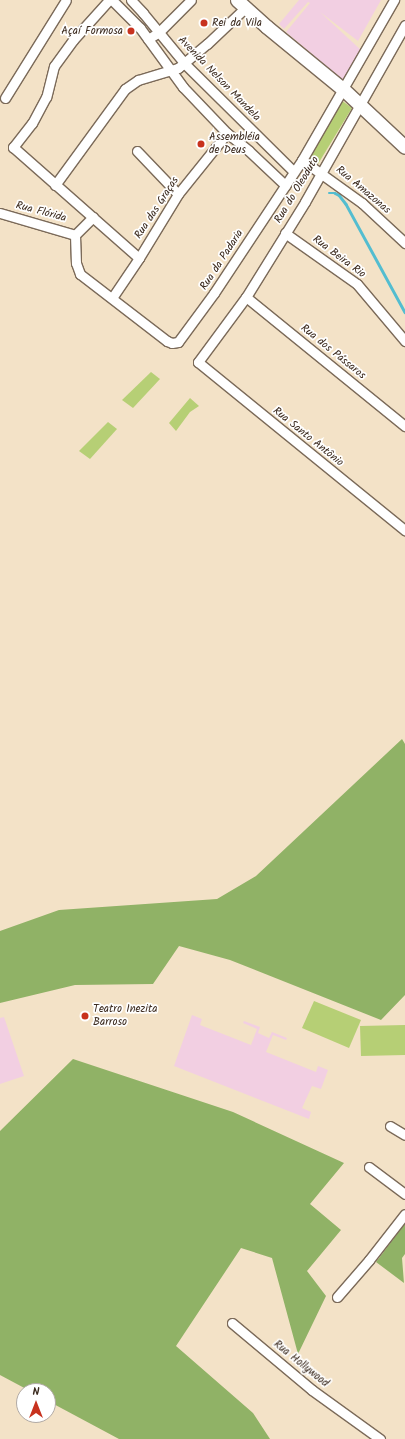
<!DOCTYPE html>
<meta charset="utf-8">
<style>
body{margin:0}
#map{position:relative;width:405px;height:1439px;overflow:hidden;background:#f3e2c7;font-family:Kalam,sans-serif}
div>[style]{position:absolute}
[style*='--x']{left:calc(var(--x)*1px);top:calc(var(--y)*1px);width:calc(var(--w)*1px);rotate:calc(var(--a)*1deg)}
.built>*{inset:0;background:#f2cfe2}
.green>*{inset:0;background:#b6cf75}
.forest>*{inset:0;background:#90b266}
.stream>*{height:2.5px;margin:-1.25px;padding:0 1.25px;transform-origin:1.25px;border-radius:1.25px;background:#53bdd0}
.roads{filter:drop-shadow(1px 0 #7b6a59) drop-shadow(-1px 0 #7b6a59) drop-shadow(0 1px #7b6a59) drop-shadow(0 -1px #7b6a59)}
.street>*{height:9px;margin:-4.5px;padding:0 4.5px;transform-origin:4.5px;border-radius:4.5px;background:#fff}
.secondary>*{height:13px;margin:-6.5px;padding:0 6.5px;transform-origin:6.5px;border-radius:6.5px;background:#fff}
.dots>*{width:11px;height:11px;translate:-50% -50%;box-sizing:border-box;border:2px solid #fff;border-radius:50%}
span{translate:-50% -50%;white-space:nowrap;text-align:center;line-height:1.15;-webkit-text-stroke:3.5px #fff;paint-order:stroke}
.poi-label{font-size:11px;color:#3b2a1e}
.left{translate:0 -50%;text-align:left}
.right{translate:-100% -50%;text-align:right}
.street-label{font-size:11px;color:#3b2a1e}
.north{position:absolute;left:16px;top:1383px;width:40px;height:40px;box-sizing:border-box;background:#fff;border:1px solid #b1aaa5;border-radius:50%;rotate:0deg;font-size:11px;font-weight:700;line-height:16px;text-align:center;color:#3b2a1e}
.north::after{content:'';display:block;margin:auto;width:14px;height:18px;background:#c8321e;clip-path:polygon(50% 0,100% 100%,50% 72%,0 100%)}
</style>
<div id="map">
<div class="built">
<i style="clip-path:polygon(299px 0,381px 0,358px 41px,320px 12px,362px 51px,344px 81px,286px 32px,310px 3px,308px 2px,284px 29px,279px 24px)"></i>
<i style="clip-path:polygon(192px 1015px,202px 1019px,200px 1025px,251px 1045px,257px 1029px,243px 1023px,244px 1021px,260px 1027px,258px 1033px,269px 1038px,272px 1032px,287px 1038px,286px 1040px,273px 1035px,266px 1052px,316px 1072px,318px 1066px,328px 1070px,321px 1089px,312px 1086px,302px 1108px,311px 1112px,309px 1119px,174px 1066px)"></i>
<i style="clip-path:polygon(4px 1017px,24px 1076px,0 1084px,0 1018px)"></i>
</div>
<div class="green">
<i style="clip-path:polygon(341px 100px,352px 108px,318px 164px,306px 157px)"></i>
<i style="clip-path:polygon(151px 372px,160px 379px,133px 408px,122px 400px)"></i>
<i style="clip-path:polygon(190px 398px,199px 406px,190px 412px,176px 431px,169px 423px)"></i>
<i style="clip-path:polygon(108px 422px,117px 429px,90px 459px,79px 451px)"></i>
<i style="clip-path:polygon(314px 1001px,361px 1020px,349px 1048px,302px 1028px)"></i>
<i style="clip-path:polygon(405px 1025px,405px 1055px,361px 1056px,360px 1026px)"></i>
</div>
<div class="forest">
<i style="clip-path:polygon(402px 739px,405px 744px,405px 995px,381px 1020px,230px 960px,179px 946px,153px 984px,75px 985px,0 1003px,0 931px,59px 910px,217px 899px,256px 876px)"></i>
<i style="clip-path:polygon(73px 1059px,233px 1112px,344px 1163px,310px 1204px,341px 1230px,307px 1271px,326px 1296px,298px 1354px,272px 1258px,241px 1248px,176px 1346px,253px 1413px,270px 1439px,119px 1439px,48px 1401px,48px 1391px,30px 1391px,0 1375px,0 1131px)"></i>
<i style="clip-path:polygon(404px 1225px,405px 1225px,405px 1254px,402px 1258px,404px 1283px,376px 1262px)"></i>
</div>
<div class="stream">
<i style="--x:329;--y:193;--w:6;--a:0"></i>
<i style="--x:335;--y:193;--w:4;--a:27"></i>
<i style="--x:339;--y:195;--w:11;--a:52"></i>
<i style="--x:346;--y:204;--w:123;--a:61.4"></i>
</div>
<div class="roads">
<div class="street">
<i style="--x:109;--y:0;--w:54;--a:132"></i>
<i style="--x:73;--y:40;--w:32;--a:126"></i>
<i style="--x:54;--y:66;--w:32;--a:104"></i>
<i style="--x:46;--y:97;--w:30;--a:118"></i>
<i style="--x:32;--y:123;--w:31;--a:128"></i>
<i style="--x:13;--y:147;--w:168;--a:41.4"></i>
<i style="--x:112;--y:0;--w:40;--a:45"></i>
<i style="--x:140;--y:28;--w:73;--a:53.9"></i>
<i style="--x:183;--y:87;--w:64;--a:46.3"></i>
<i style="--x:227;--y:133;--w:28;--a:39"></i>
<i style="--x:249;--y:151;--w:50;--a:43.4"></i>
<i style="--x:131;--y:0;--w:18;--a:47"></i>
<i style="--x:143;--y:13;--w:66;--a:50.5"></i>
<i style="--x:185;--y:64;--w:153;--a:44.7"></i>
<i style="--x:405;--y:25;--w:203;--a:119.5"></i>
<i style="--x:305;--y:202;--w:112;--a:121.8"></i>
<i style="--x:246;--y:297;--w:81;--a:126.4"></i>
<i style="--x:198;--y:362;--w:267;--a:39.1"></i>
<i style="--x:148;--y:39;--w:13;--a:-32"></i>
<i style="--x:159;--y:32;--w:45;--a:-45"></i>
<i style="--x:5;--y:98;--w:115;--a:-58.1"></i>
<i style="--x:137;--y:151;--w:59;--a:46.4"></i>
<i style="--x:302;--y:160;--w:74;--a:35.6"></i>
<i style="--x:362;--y:203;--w:59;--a:42.9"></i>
<i style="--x:55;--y:185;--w:119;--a:-53.9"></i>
<i style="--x:125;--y:89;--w:16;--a:-35"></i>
<i style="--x:138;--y:80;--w:42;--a:-16.7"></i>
<i style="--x:178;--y:68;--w:38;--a:-40"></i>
<i style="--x:207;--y:44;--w:52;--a:-43.5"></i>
<i style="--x:0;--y:213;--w:78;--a:16.3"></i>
<i style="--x:93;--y:217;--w:25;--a:135"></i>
<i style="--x:75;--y:235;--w:28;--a:88"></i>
<i style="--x:76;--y:263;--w:12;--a:70"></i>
<i style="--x:80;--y:274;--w:110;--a:37.6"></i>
<i style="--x:167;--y:341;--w:5;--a:22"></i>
<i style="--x:172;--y:343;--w:6;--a:-9"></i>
<i style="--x:178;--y:342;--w:61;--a:-53.7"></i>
<i style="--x:214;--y:293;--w:159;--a:-56.5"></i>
<i style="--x:302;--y:160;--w:185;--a:-60.1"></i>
<i style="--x:285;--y:233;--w:88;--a:35.3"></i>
<i style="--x:357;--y:284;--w:75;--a:49.9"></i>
<i style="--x:246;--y:297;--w:205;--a:39.1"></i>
<i style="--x:112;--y:298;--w:48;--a:-56"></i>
<i style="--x:139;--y:258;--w:75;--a:-58.6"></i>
<i style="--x:178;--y:194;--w:78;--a:-51.2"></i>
<i style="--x:390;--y:1126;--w:17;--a:31"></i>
<i style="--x:369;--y:1167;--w:45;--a:36.9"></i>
<i style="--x:337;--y:1297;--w:49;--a:-49.1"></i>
<i style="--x:369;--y:1260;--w:58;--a:-52"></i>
<i style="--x:232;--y:1323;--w:104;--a:39.9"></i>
<i style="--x:312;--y:1390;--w:84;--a:35.8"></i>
</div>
<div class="secondary">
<i style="--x:237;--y:0;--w:40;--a:42"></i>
<i style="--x:267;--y:27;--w:99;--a:39.3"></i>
<i style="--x:344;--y:90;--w:83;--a:43.1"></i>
</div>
</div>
<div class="dots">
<i style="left:204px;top:23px;background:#c8321e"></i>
<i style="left:131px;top:31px;background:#c8321e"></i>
<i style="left:201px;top:144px;background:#c8321e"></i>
<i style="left:85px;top:1016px;background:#c8321e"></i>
</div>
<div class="poi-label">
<span class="left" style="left:212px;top:23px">Rei da Vila</span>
<span class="right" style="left:123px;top:31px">Açaí Formosa</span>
<span class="left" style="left:209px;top:144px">Assembléia<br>de Deus</span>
<span class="left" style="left:93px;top:1016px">Teatro Inezita<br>Barroso</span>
</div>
<div class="street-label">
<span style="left:219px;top:79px;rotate:46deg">Avenida Nelson Mandela</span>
<span style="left:297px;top:190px;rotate:-59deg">Rua do Oleoduto</span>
<span style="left:363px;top:190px;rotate:40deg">Rua Amazonas</span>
<span style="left:157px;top:208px;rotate:-57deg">Rua das Graças</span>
<span style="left:41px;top:212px;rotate:15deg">Rua Flórida</span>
<span style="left:339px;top:257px;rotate:37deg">Rua Beira Rio</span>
<span style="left:222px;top:260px;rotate:-57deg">Rua da Padaria</span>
<span style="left:333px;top:352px;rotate:39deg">Rua dos Pássaros</span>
<span style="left:308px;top:437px;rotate:39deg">Rua Santo Antônio</span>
<span style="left:301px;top:1364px;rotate:39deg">Rua Hollywood</span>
</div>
<div class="north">N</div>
</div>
